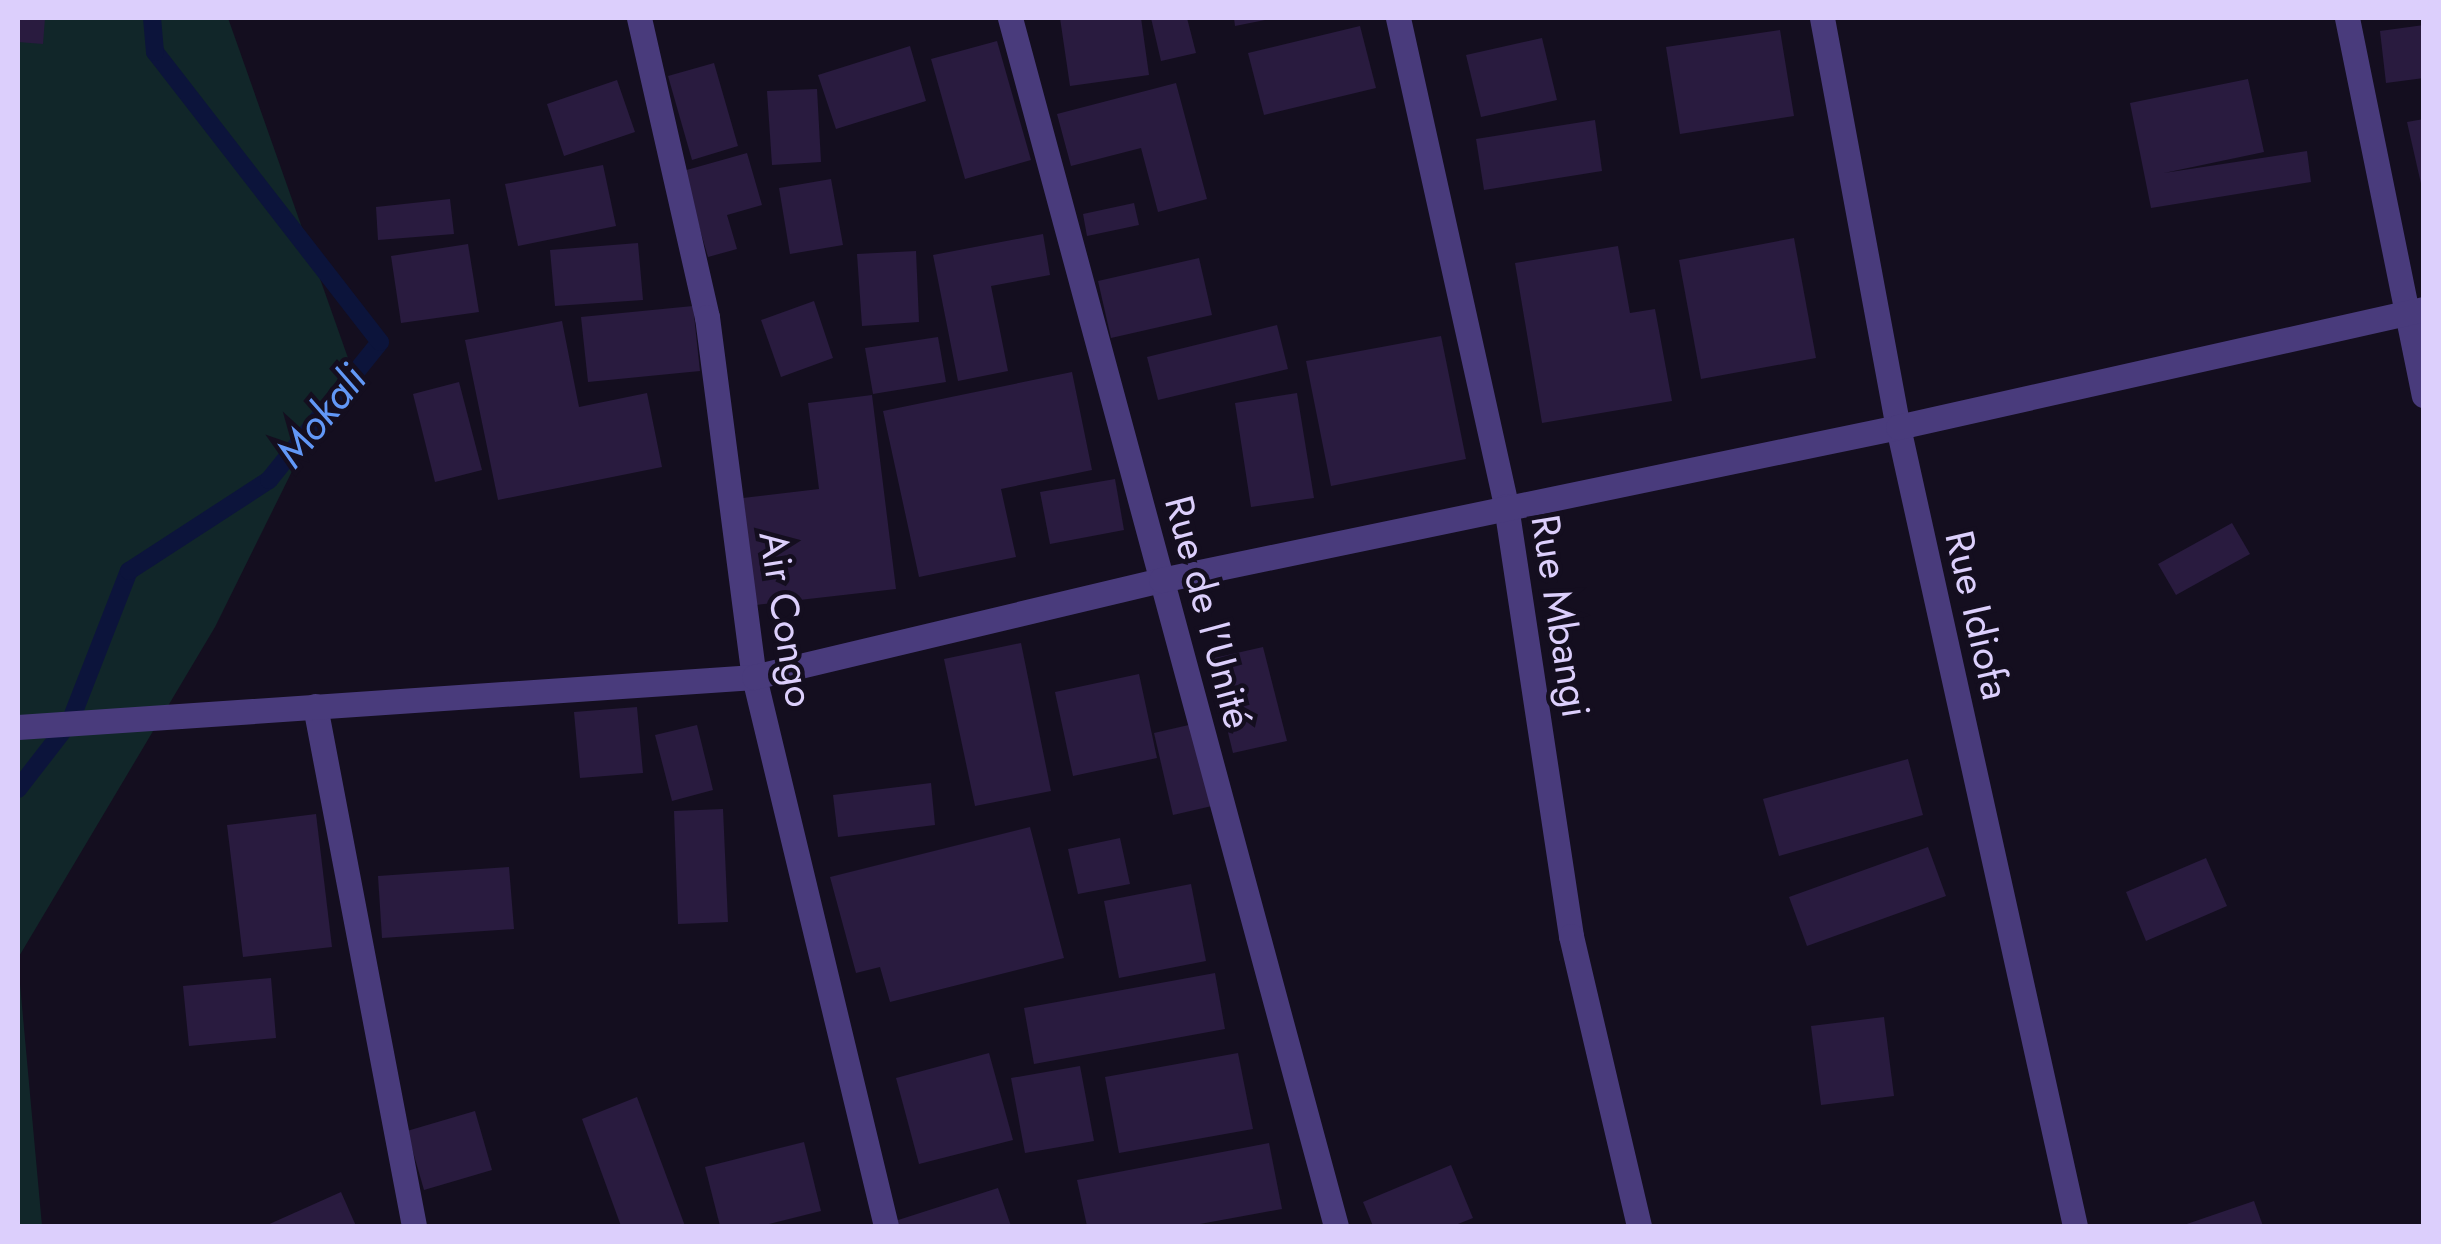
<!DOCTYPE html>
<meta charset="utf-8">
<style>
body{margin:0}
#map{position:relative;width:2441px;height:1244px;overflow:hidden;background:#140e1f;font-family:Jost,sans-serif}
div>[style]{position:absolute}
[style*='--x']{left:calc(var(--x)*1px);top:calc(var(--y)*1px);width:calc(var(--w)*1px);rotate:calc(var(--a)*1deg)}
.green>*{inset:0;background:#112629}
.stream>*{height:18px;margin:-9px;padding:0 9px;transform-origin:9px;border-radius:9px;background:#0c143b}
.building>*{inset:0;background:#291b3f}
.street>*{height:25px;margin:-12.5px;padding:0 12.5px;transform-origin:12.5px;border-radius:12.5px;background:#493b7c}
span{translate:-50% -50%;white-space:nowrap;text-align:center;line-height:1.15;-webkit-text-stroke:9px #140e1f;paint-order:stroke}
.street-label{font-size:40px;color:#dccffc}
.water-label{font-size:42px;color:#6298f7;font-style:italic}
.frame{position:absolute;inset:0;border:20px solid #dccffc;pointer-events:none}
</style>
<div id="map">
<div class="green">
<i style="clip-path:polygon(18px 18px,228px 18px,348px 358px,215px 627px,18px 958px)"></i>
<i style="clip-path:polygon(18px 962px,42px 1226px,18px 1226px)"></i>
</div>
<div class="stream">
<i style="--x:18;--y:789;--w:85;--a:-52.2"></i>
<i style="--x:70;--y:722;--w:162;--a:-68.7"></i>
<i style="--x:129;--y:571;--w:167;--a:-33"></i>
<i style="--x:269;--y:480;--w:177;--a:-51.2"></i>
<i style="--x:380;--y:342;--w:367;--a:-127.8"></i>
<i style="--x:155;--y:52;--w:34;--a:-95"></i>
</div>
<div class="building">
<i style="clip-path:polygon(18px 18px,45px 18px,43px 44px,18px 42px)"></i>
<i style="clip-path:polygon(1060px 18px,1141px 18px,1149px 75px,1070px 86px)"></i>
<i style="clip-path:polygon(1151px 18px,1187px 18px,1196px 53px,1161px 61px)"></i>
<i style="clip-path:polygon(1234px 18px,1270px 18px,1270px 19px,1235px 26px)"></i>
<i style="clip-path:polygon(2424px 25px,2424px 78px,2386px 83px,2380px 31px)"></i>
<i style="clip-path:polygon(1360px 26px,1376px 88px,1264px 115px,1248px 53px)"></i>
<i style="clip-path:polygon(1780px 30px,1794px 116px,1680px 134px,1666px 47px)"></i>
<i style="clip-path:polygon(1542px 38px,1557px 100px,1481px 117px,1466px 55px)"></i>
<i style="clip-path:polygon(997px 41px,1031px 160px,965px 179px,931px 59px)"></i>
<i style="clip-path:polygon(910px 46px,926px 101px,836px 129px,818px 75px)"></i>
<i style="clip-path:polygon(714px 63px,738px 146px,692px 160px,668px 76px)"></i>
<i style="clip-path:polygon(2248px 79px,2264px 152px,2164px 173px,2307px 151px,2311px 182px,2151px 208px,2130px 103px)"></i>
<i style="clip-path:polygon(617px 80px,635px 132px,564px 156px,547px 104px)"></i>
<i style="clip-path:polygon(1176px 83px,1207px 199px,1158px 212px,1141px 148px,1071px 166px,1057px 114px)"></i>
<i style="clip-path:polygon(817px 89px,821px 162px,772px 165px,767px 91px)"></i>
<i style="clip-path:polygon(2424px 119px,2424px 188px,2422px 188px,2407px 122px)"></i>
<i style="clip-path:polygon(1595px 120px,1602px 171px,1484px 190px,1476px 139px)"></i>
<i style="clip-path:polygon(747px 153px,762px 205px,727px 215px,737px 249px,708px 257px,683px 171px)"></i>
<i style="clip-path:polygon(603px 165px,616px 226px,518px 246px,505px 184px)"></i>
<i style="clip-path:polygon(831px 179px,843px 245px,790px 254px,779px 188px)"></i>
<i style="clip-path:polygon(450px 199px,454px 234px,378px 240px,376px 207px)"></i>
<i style="clip-path:polygon(1134px 203px,1139px 225px,1087px 236px,1083px 214px)"></i>
<i style="clip-path:polygon(1043px 234px,1050px 275px,991px 286px,1008px 371px,958px 381px,933px 255px)"></i>
<i style="clip-path:polygon(1794px 238px,1816px 358px,1701px 379px,1679px 260px)"></i>
<i style="clip-path:polygon(638px 243px,643px 300px,555px 306px,550px 250px)"></i>
<i style="clip-path:polygon(468px 244px,479px 312px,401px 323px,391px 256px)"></i>
<i style="clip-path:polygon(1618px 246px,1630px 313px,1655px 309px,1672px 401px,1542px 423px,1515px 263px)"></i>
<i style="clip-path:polygon(916px 251px,919px 322px,862px 326px,857px 254px)"></i>
<i style="clip-path:polygon(1199px 258px,1212px 315px,1111px 338px,1098px 281px)"></i>
<i style="clip-path:polygon(814px 301px,833px 358px,781px 377px,761px 320px)"></i>
<i style="clip-path:polygon(693px 306px,700px 371px,588px 382px,581px 317px)"></i>
<i style="clip-path:polygon(562px 321px,579px 407px,647px 393px,662px 467px,498px 500px,465px 340px)"></i>
<i style="clip-path:polygon(1277px 325px,1288px 369px,1158px 400px,1147px 357px)"></i>
<i style="clip-path:polygon(1441px 336px,1466px 459px,1331px 486px,1306px 361px)"></i>
<i style="clip-path:polygon(938px 337px,946px 382px,873px 394px,865px 348px)"></i>
<i style="clip-path:polygon(1072px 372px,1092px 470px,1001px 489px,1016px 557px,919px 577px,883px 411px)"></i>
<i style="clip-path:polygon(459px 382px,482px 470px,435px 482px,413px 394px)"></i>
<i style="clip-path:polygon(1297px 393px,1314px 498px,1251px 507px,1235px 403px)"></i>
<i style="clip-path:polygon(872px 395px,896px 589px,756px 605px,743px 498px,819px 489px,808px 403px)"></i>
<i style="clip-path:polygon(1115px 479px,1124px 530px,1050px 544px,1040px 492px)"></i>
<i style="clip-path:polygon(2232px 523px,2250px 554px,2176px 595px,2158px 564px)"></i>
<i style="clip-path:polygon(1021px 643px,1051px 791px,975px 806px,944px 659px)"></i>
<i style="clip-path:polygon(1263px 647px,1287px 741px,1233px 753px,1210px 659px)"></i>
<i style="clip-path:polygon(1139px 674px,1157px 758px,1073px 776px,1055px 692px)"></i>
<i style="clip-path:polygon(637px 707px,643px 773px,580px 778px,574px 712px)"></i>
<i style="clip-path:polygon(1193px 724px,1212px 806px,1173px 815px,1154px 733px)"></i>
<i style="clip-path:polygon(697px 725px,713px 790px,672px 801px,655px 735px)"></i>
<i style="clip-path:polygon(1908px 759px,1923px 815px,1779px 856px,1763px 799px)"></i>
<i style="clip-path:polygon(931px 783px,935px 825px,838px 837px,833px 795px)"></i>
<i style="clip-path:polygon(723px 809px,728px 922px,678px 924px,674px 811px)"></i>
<i style="clip-path:polygon(316px 814px,332px 947px,243px 957px,227px 825px)"></i>
<i style="clip-path:polygon(1030px 827px,1064px 958px,890px 1002px,880px 967px,856px 973px,830px 877px)"></i>
<i style="clip-path:polygon(1120px 838px,1130px 884px,1078px 894px,1068px 849px)"></i>
<i style="clip-path:polygon(1928px 847px,1946px 896px,1807px 946px,1789px 897px)"></i>
<i style="clip-path:polygon(2206px 858px,2227px 906px,2146px 941px,2126px 892px)"></i>
<i style="clip-path:polygon(509px 867px,514px 929px,382px 938px,378px 876px)"></i>
<i style="clip-path:polygon(1191px 884px,1206px 961px,1119px 978px,1104px 901px)"></i>
<i style="clip-path:polygon(1215px 973px,1225px 1029px,1034px 1064px,1024px 1008px)"></i>
<i style="clip-path:polygon(271px 978px,276px 1038px,189px 1046px,183px 986px)"></i>
<i style="clip-path:polygon(1884px 1017px,1894px 1096px,1821px 1105px,1811px 1026px)"></i>
<i style="clip-path:polygon(989px 1053px,1013px 1140px,919px 1164px,896px 1078px)"></i>
<i style="clip-path:polygon(1238px 1053px,1253px 1129px,1119px 1153px,1105px 1077px)"></i>
<i style="clip-path:polygon(1080px 1066px,1094px 1141px,1025px 1153px,1011px 1078px)"></i>
<i style="clip-path:polygon(637px 1097px,685px 1226px,621px 1226px,582px 1119px)"></i>
<i style="clip-path:polygon(475px 1111px,492px 1170px,424px 1190px,407px 1131px)"></i>
<i style="clip-path:polygon(804px 1142px,821px 1211px,761px 1226px,720px 1226px,705px 1167px)"></i>
<i style="clip-path:polygon(1269px 1143px,1282px 1209px,1189px 1226px,1087px 1226px,1077px 1180px)"></i>
<i style="clip-path:polygon(1451px 1165px,1473px 1218px,1453px 1226px,1373px 1226px,1363px 1202px)"></i>
<i style="clip-path:polygon(998px 1188px,1011px 1226px,897px 1226px,895px 1221px)"></i>
<i style="clip-path:polygon(341px 1192px,356px 1226px,265px 1226px)"></i>
<i style="clip-path:polygon(2254px 1201px,2263px 1226px,2181px 1226px)"></i>
</div>
<div class="street">
<i style="--x:639;--y:18;--w:307;--a:77.2"></i>
<i style="--x:707;--y:317;--w:363;--a:82.6"></i>
<i style="--x:754;--y:677;--w:565;--a:76.48"></i>
<i style="--x:1010;--y:18;--w:1251;--a:74.9"></i>
<i style="--x:1398;--y:18;--w:500;--a:77.5"></i>
<i style="--x:1506;--y:506;--w:435;--a:81.4"></i>
<i style="--x:1571;--y:936;--w:298;--a:76.8"></i>
<i style="--x:1822;--y:18;--w:416;--a:79.5"></i>
<i style="--x:1898;--y:427;--w:818;--a:77.51"></i>
<i style="--x:2347;--y:18;--w:385;--a:78.5"></i>
<i style="--x:315;--y:706;--w:529;--a:79.22"></i>
<i style="--x:18;--y:727;--w:738;--a:-3.89"></i>
<i style="--x:754;--y:677;--w:418;--a:-13.4"></i>
<i style="--x:1161;--y:580;--w:753;--a:-11.73"></i>
<i style="--x:1898;--y:427;--w:539;--a:-12.64"></i>
</div>
<div class="street-label">
<span style="left:1209px;top:612px;rotate:75deg">Rue de l'Unité</span>
<span style="left:1978px;top:615px;rotate:77deg">Rue Idiofa</span>
<span style="left:1561px;top:616px;rotate:81deg">Rue Mbangi</span>
<span style="left:787px;top:619px;rotate:81deg">Air Congo</span>
</div>
<div class="water-label">
<span style="left:321px;top:416px;rotate:-51deg">Mokali</span>
</div>
<div class="frame"></div>
</div>
